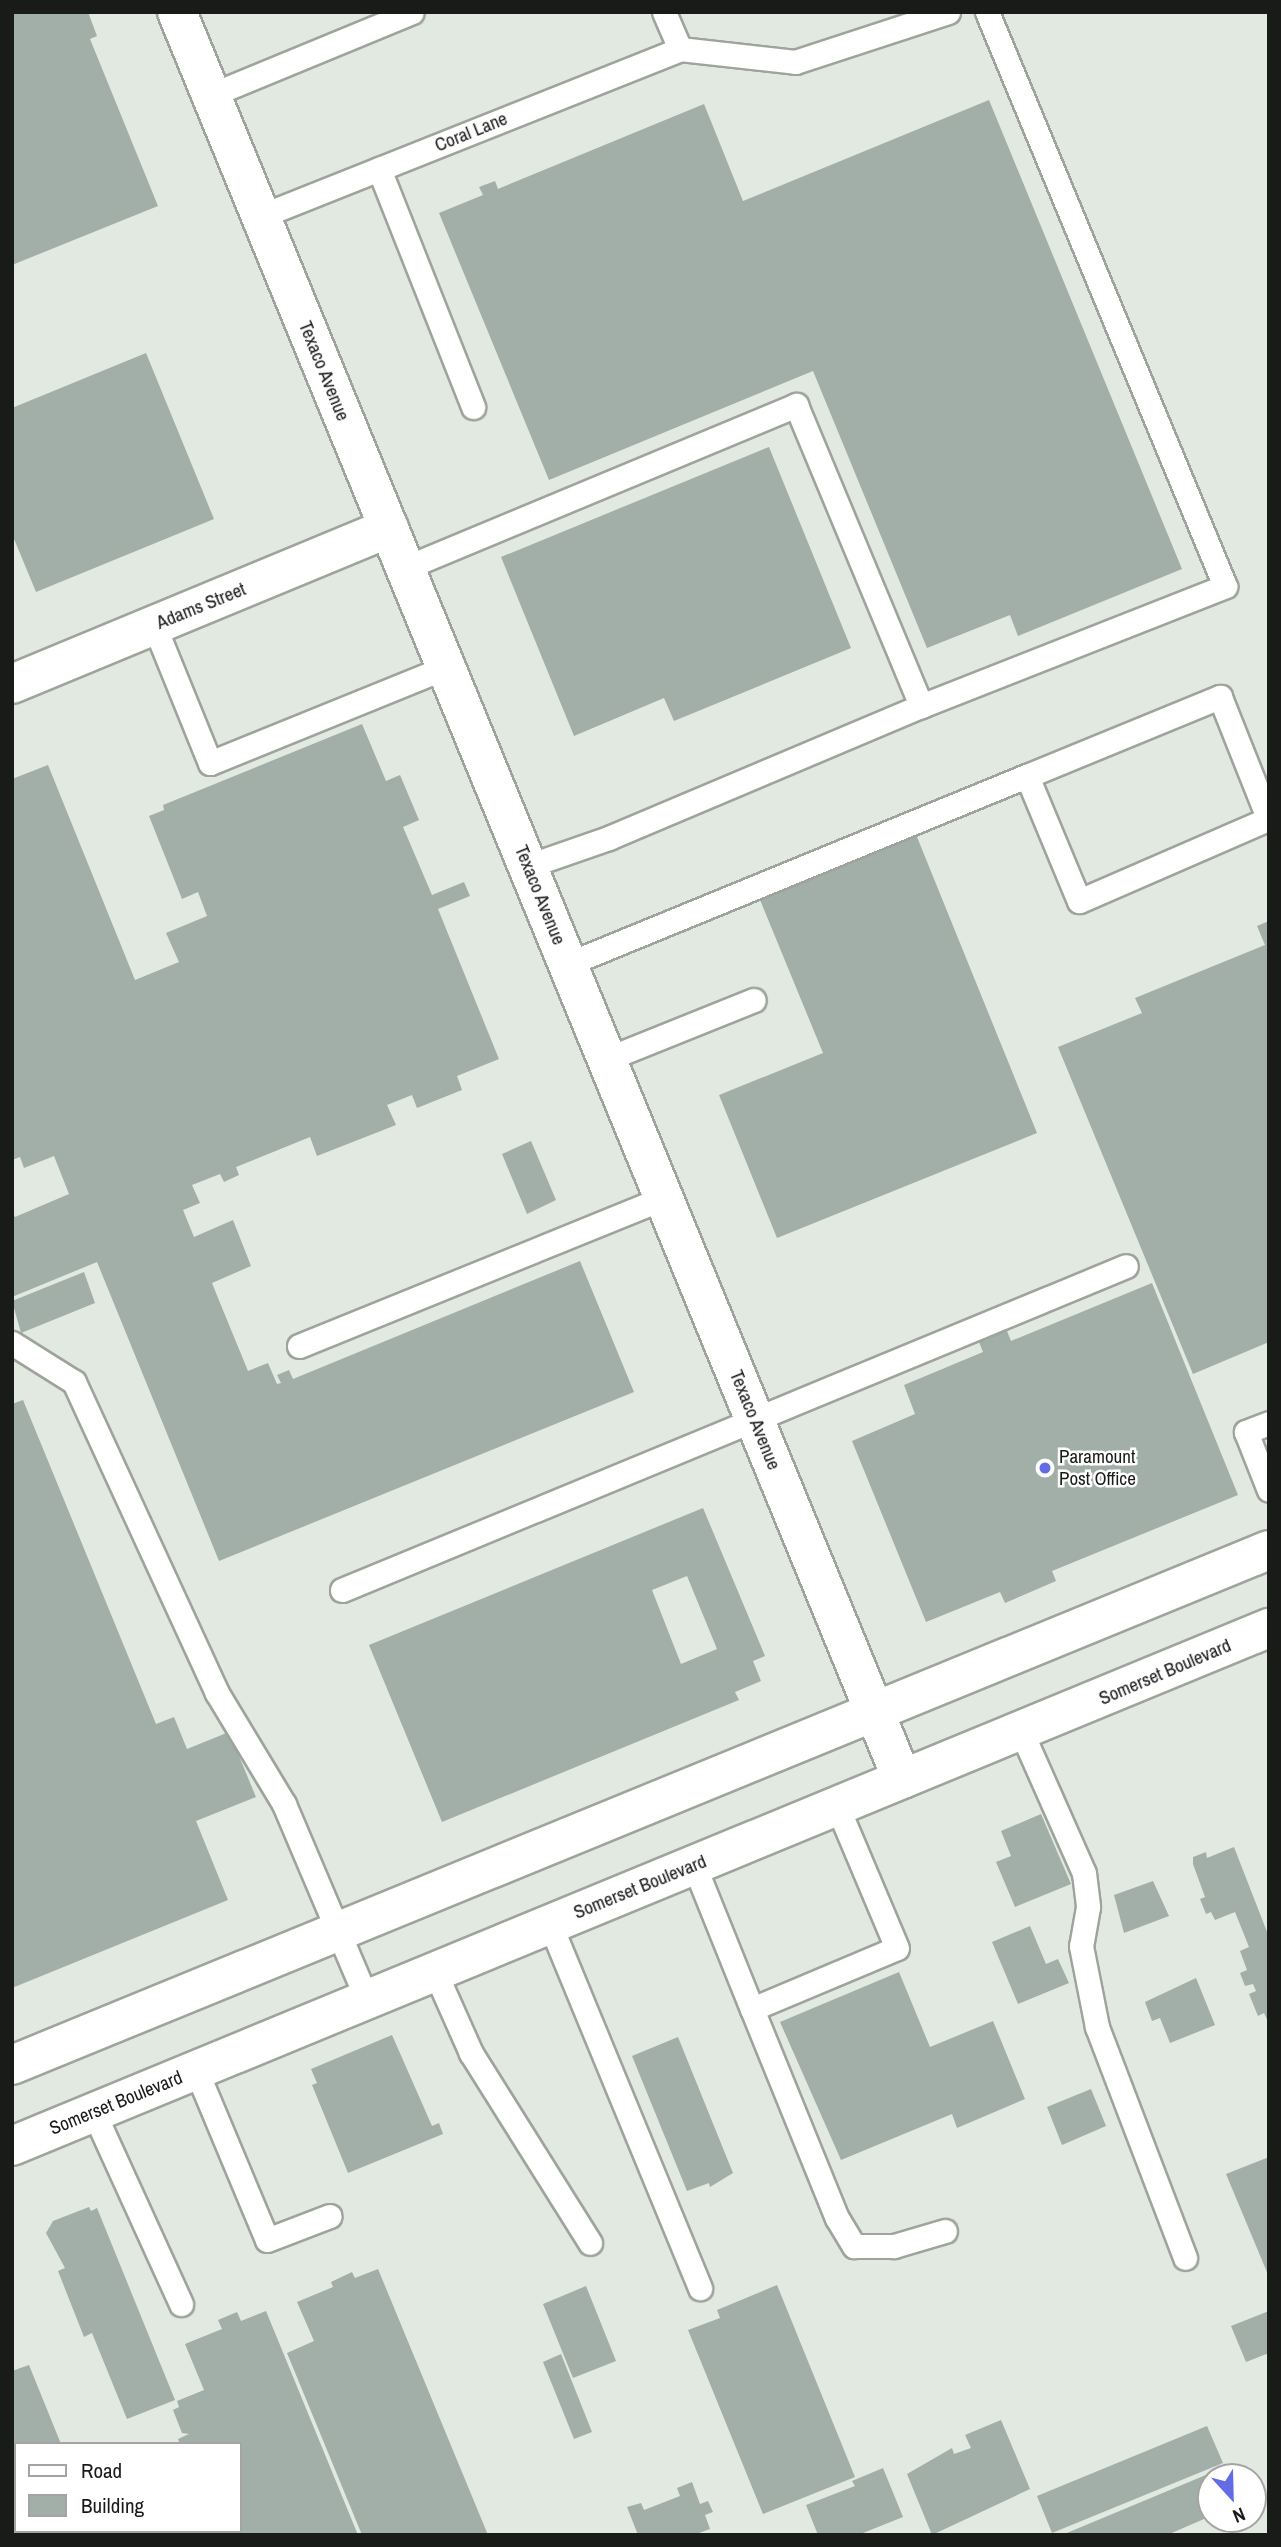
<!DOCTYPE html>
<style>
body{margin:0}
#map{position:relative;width:1281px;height:2547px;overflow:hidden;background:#e2e9e0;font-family:"Archivo Narrow",sans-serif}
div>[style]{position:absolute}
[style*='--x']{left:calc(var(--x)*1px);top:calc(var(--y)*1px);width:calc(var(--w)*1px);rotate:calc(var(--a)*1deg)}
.building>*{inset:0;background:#a2aea8}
.roads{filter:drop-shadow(2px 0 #9ea49b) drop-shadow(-2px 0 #9ea49b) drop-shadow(0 2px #9ea49b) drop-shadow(0 -2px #9ea49b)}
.lane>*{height:23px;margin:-11.5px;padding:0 11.5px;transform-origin:11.5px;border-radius:11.5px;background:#fff}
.street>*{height:38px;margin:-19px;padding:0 19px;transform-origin:19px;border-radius:19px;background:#fff}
.secondary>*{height:38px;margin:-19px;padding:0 19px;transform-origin:19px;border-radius:19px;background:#fff}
.dots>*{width:19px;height:19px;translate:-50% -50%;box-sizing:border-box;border:4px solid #fff;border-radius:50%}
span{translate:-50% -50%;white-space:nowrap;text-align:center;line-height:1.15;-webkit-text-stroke:5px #fff;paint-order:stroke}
.street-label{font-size:19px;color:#191b18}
.poi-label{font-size:19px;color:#191b18}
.left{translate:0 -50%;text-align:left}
.frame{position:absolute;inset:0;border:14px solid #191b18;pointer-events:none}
.legend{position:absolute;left:14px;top:2442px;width:228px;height:91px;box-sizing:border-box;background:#fff;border:2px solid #a3a4a3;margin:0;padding:9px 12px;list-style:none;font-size:21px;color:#191b18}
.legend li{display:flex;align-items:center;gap:14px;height:35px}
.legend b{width:35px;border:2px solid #a3a4a3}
.north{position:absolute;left:1197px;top:2463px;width:70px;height:70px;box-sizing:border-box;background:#fff;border:2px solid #a3a4a3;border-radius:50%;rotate:158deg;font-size:19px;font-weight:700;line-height:28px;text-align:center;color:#191b18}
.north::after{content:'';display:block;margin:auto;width:24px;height:32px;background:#636ce5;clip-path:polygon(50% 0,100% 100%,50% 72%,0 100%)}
</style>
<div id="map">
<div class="building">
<i style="clip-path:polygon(12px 12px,88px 12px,97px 36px,90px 39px,158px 206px,12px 265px)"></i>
<i style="clip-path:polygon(989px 100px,1182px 569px,1018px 636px,1010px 615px,927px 648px,813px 371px,549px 480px,439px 213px,483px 195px,479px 187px,495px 181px,498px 189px,704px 104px,743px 201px)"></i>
<i style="clip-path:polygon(146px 353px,214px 519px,36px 592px,12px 534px,12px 408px)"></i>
<i style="clip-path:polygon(769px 447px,851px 648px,674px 721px,664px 698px,574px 736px,501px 557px)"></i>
<i style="clip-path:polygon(362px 724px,386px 781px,400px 775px,419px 820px,403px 827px,432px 895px,464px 882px,470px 896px,438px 909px,499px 1059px,457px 1076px,462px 1090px,417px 1108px,412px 1095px,387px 1105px,396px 1125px,317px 1156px,310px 1137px,236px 1167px,239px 1175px,224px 1182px,220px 1174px,192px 1185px,200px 1203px,183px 1210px,194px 1237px,233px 1220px,251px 1266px,212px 1283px,218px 1298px,248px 1371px,268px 1363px,277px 1384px,281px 1383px,277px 1375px,289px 1370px,293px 1379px,580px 1261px,634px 1392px,219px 1561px,97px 1262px,12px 1297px,12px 1211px,15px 1217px,69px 1194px,54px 1156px,24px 1168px,20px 1157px,12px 1160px,12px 779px,48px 765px,135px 980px,179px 962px,166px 933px,207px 916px,198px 892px,182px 899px,149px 816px,164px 810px,163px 805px)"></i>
<i style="clip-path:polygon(915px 832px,1037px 1133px,777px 1238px,719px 1095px,823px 1053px,758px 895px)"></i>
<i style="clip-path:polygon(1269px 921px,1269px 1342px,1193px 1374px,1058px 1047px,1142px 1013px,1135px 998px,1265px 945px,1257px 926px)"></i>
<i style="clip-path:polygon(531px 1141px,556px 1200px,527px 1214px,502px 1154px)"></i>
<i style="clip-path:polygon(84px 1272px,95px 1303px,21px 1333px,12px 1301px)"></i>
<i style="clip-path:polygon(1152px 1283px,1238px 1495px,1052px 1571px,1056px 1581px,1005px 1603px,1000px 1592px,926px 1622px,852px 1441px,915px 1414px,904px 1385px,983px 1352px,975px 1332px,1003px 1321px,1011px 1341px)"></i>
<i style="clip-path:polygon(23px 1400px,156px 1724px,174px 1717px,187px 1749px,229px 1732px,256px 1797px,196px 1821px,228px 1900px,12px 1988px,12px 1404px)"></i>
<i style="clip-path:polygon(evenodd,703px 1508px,765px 1656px,753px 1661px,761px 1681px,735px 1692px,739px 1700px,442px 1822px,369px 1645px,703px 1508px,687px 1576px,717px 1649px,681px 1664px,652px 1590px,687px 1576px)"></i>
<i style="clip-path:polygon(1041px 1814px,1071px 1884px,1015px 1907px,996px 1862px,1011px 1856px,1001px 1831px)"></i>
<i style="clip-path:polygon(1234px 1847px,1269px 1937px,1269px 2024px,1264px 2013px,1258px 2016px,1249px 1994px,1256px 1991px,1253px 1984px,1245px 1986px,1240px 1973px,1247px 1970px,1240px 1951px,1249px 1947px,1235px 1912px,1215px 1920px,1211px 1912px,1206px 1914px,1200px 1899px,1205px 1897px,1193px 1864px,1193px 1857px,1206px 1852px,1207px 1858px)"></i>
<i style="clip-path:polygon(1153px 1881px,1169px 1916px,1124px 1933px,1114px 1895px)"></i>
<i style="clip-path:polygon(1030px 1926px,1046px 1964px,1058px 1959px,1069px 1983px,1018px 2004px,992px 1942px)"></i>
<i style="clip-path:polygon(899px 1972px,930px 2047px,993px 2021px,1025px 2099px,957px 2128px,952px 2114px,841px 2160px,780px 2022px)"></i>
<i style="clip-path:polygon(1196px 1978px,1215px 2025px,1170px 2043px,1160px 2018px,1152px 2021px,1145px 2002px)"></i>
<i style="clip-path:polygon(392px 2035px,432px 2126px,439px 2123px,443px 2134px,348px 2173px,312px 2085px,317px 2083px,311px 2069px)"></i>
<i style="clip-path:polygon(678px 2037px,733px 2173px,710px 2187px,709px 2183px,687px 2191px,632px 2056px)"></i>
<i style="clip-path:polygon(1091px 2089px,1106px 2126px,1062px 2145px,1047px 2107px)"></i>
<i style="clip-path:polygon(1269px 2157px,1269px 2277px,1226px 2174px)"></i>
<i style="clip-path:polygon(89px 2207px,91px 2211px,97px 2208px,175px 2400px,127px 2419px,92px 2333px,84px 2337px,58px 2271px,65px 2268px,46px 2233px,53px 2221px)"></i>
<i style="clip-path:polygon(378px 2269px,488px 2535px,362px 2535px,287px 2353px,314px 2341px,297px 2302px,333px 2287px,331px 2282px,352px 2272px,355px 2278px)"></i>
<i style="clip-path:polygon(777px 2285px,855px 2477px,763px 2514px,688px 2330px,720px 2318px,717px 2310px)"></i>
<i style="clip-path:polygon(586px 2286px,616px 2361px,573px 2378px,543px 2304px)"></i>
<i style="clip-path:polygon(266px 2311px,358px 2535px,232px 2535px,230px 2531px,240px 2531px,240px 2444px,180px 2444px,178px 2439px,189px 2434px,182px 2433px,173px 2410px,179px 2407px,177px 2401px,204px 2390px,185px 2344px,222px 2329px,218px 2320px,237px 2312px,241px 2321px)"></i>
<i style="clip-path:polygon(1269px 2311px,1269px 2353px,1246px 2362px,1231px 2326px)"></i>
<i style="clip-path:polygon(561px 2354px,592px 2432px,574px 2439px,543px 2362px)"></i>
<i style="clip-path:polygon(29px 2365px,61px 2444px,16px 2444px,16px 2531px,70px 2531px,62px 2535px,12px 2535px,12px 2371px)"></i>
<i style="clip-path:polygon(1001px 2420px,1030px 2489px,932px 2535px,907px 2474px,952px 2448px,954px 2454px,971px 2448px,965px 2435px)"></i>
<i style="clip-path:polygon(1207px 2426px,1223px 2463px,1052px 2533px,1037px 2496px)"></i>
<i style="clip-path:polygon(1225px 2467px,1229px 2477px,1211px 2477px,1211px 2516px,1167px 2535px,1062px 2535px)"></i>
<i style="clip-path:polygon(883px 2468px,903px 2517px,858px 2535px,818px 2535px,806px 2505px,855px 2486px,852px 2481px)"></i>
<i style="clip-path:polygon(692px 2482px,700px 2504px,708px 2501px,713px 2512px,705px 2515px,710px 2529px,696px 2534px,638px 2535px,627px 2507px,641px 2503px,644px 2510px,680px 2496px,677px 2488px)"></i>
</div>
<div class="roads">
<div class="lane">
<i style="--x:664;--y:12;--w:40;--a:66.6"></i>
<i style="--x:680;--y:49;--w:116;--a:6.4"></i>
<i style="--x:795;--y:62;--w:161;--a:-18.1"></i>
<i style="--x:211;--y:95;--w:217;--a:-22.4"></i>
<i style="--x:379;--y:169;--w:256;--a:68.4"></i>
<i style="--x:261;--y:216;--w:451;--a:-21.7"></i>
<i style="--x:405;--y:568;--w:424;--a:-22.6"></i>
<i style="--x:796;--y:405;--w:326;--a:67.4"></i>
<i style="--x:921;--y:706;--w:339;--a:157.1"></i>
<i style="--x:609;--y:838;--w:86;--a:160.9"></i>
<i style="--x:154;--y:625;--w:149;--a:67.9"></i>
<i style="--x:210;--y:763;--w:255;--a:-22.1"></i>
<i style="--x:921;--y:706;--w:327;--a:-21.5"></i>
<i style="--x:1225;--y:586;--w:621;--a:-112.52"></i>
<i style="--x:1268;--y:819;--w:206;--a:156.5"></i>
<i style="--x:1079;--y:901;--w:135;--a:-112.6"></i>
<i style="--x:1027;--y:776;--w:209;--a:-22.3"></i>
<i style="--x:1220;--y:697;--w:132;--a:68.3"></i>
<i style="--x:568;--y:964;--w:496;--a:-22.3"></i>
<i style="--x:607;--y:1059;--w:158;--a:-21.9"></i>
<i style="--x:12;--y:1343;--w:73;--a:32.2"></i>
<i style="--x:74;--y:1382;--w:342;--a:65.3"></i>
<i style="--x:217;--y:1693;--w:130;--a:58.9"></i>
<i style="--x:284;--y:1804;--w:213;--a:67"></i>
<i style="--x:299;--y:1346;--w:394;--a:-22.1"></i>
<i style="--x:1269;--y:1423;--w:25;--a:159"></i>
<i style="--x:1246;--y:1432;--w:62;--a:68.4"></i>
<i style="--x:342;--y:1590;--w:848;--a:-22.45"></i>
<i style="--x:1021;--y:1731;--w:155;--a:66.1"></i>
<i style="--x:1084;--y:1873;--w:34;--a:83"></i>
<i style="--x:1088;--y:1907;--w:40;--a:100"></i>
<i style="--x:1081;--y:1946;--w:83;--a:78.8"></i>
<i style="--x:1097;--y:2027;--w:247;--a:69.1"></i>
<i style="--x:694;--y:1865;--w:155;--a:68.1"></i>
<i style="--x:752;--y:2009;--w:157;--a:-22.8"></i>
<i style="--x:897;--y:1948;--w:154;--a:-112.9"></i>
<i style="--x:550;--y:1924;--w:394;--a:67.6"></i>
<i style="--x:435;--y:1972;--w:89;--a:66"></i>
<i style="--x:471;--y:2053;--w:224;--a:57.9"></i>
<i style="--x:752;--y:2009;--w:226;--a:67.9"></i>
<i style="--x:837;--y:2218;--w:33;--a:59"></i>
<i style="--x:854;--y:2246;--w:40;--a:0"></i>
<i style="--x:894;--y:2246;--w:53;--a:-16.4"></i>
<i style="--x:196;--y:2070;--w:184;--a:67.3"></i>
<i style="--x:267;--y:2240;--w:67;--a:-20.9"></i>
<i style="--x:94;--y:2113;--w:210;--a:65.5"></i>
</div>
<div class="street">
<i style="--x:177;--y:12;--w:1910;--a:67.69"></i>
<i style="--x:12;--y:684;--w:408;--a:-22.5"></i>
</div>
<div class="secondary">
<i style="--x:12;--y:2065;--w:1358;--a:-22.28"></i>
<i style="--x:12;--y:2146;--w:1360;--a:-22.4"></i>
</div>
</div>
<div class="dots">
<i style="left:1045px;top:1468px;background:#636ce5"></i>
</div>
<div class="street-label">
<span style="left:471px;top:132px;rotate:-22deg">Coral Lane</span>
<span style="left:324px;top:371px;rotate:68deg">Texaco Avenue</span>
<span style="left:201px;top:606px;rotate:-22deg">Adams Street</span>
<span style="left:540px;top:895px;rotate:68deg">Texaco Avenue</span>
<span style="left:755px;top:1420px;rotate:68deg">Texaco Avenue</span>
<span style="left:1165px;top:1672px;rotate:-23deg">Somerset Boulevard</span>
<span style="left:640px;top:1887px;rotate:-22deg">Somerset Boulevard</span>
<span style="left:116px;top:2103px;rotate:-22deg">Somerset Boulevard</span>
</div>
<div class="poi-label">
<span class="left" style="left:1059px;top:1468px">Paramount<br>Post Office</span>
</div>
<div class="frame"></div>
<ul class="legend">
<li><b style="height:9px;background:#fff"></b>Road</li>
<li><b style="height:19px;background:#a2aea8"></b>Building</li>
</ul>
<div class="north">N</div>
</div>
